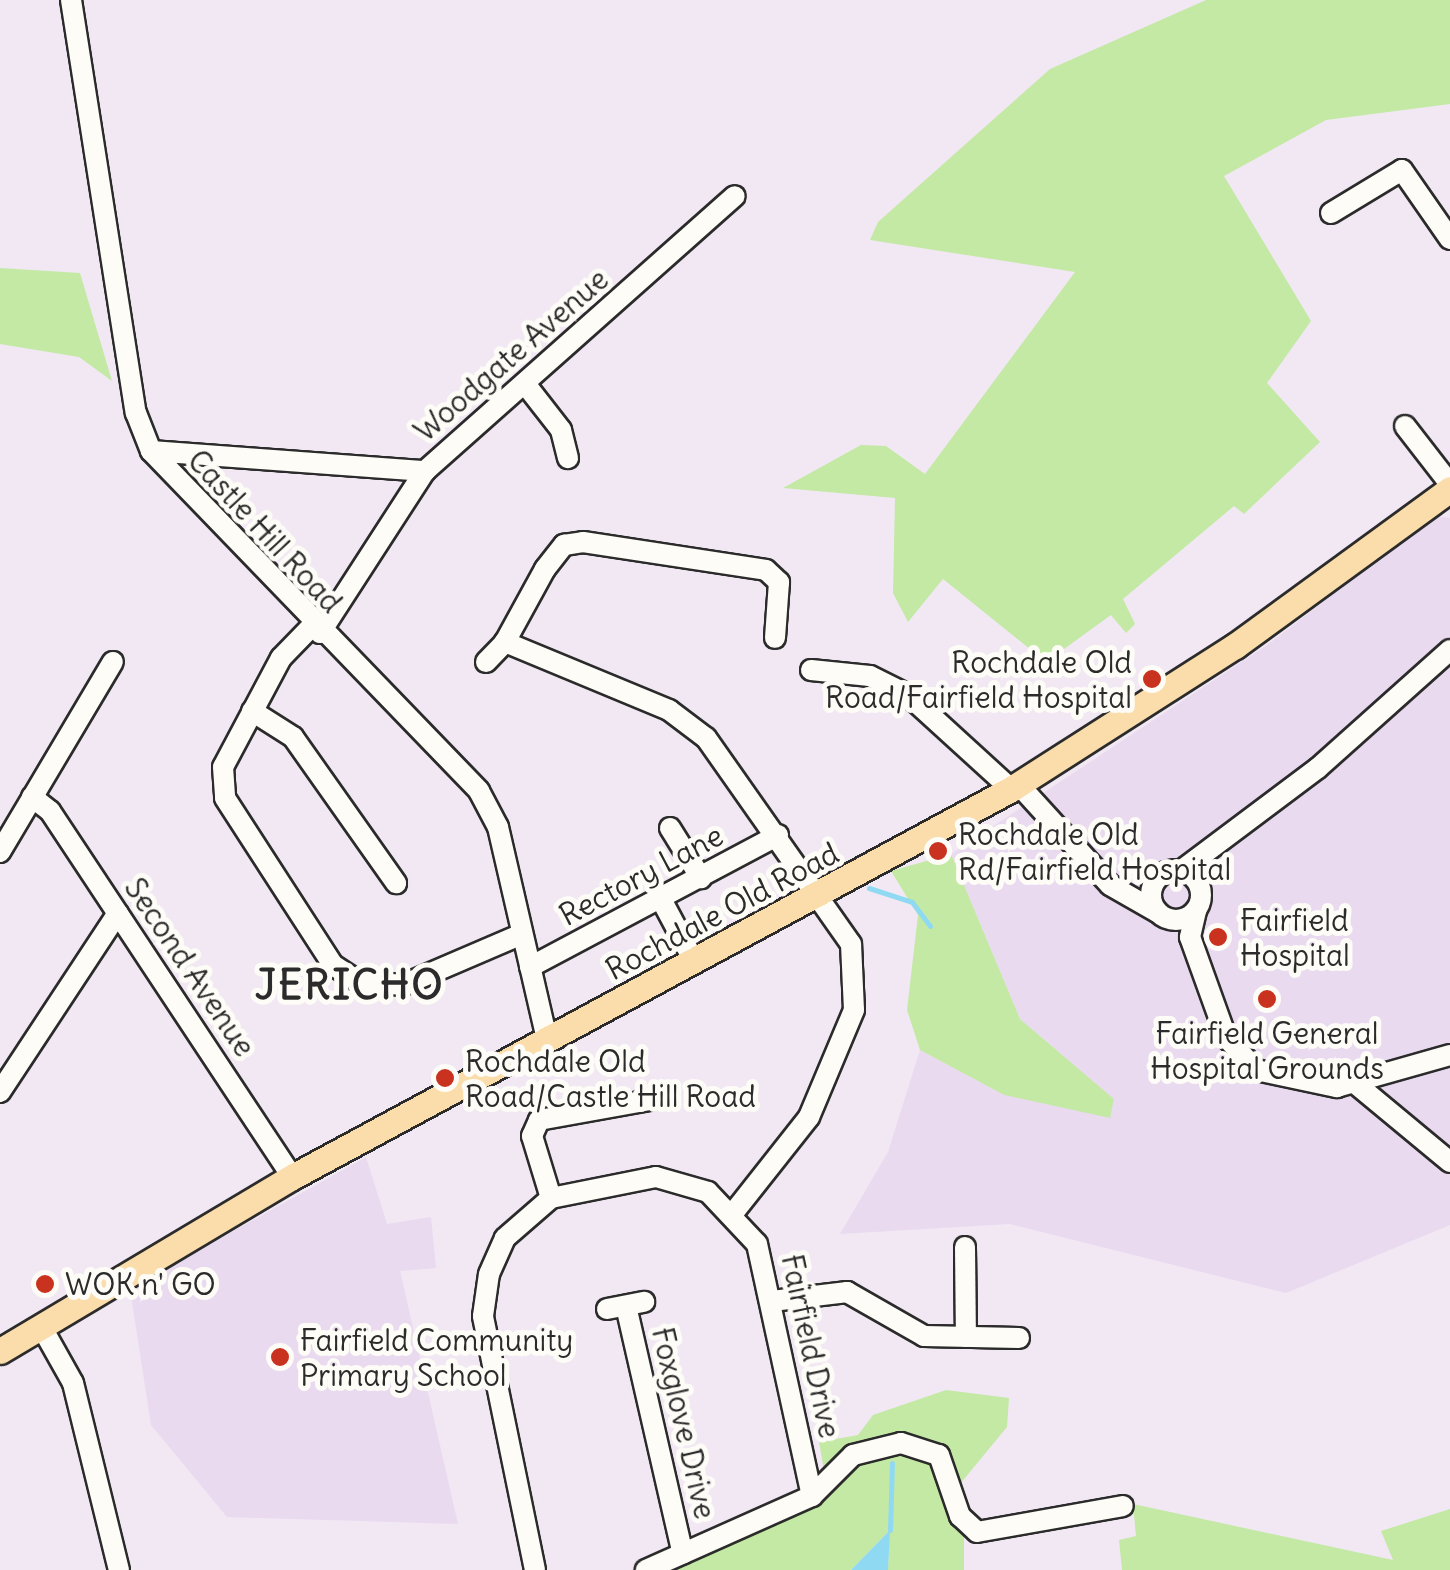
<!DOCTYPE html>
<style>
body{margin:0}
#map{position:relative;width:1450px;height:1570px;overflow:hidden;background:#f1e8f3;font-family:Delius,sans-serif}
div>[style]{position:absolute}
[style*='--x']{left:calc(var(--x)*1px);top:calc(var(--y)*1px);width:calc(var(--w)*1px);rotate:calc(var(--a)*1deg)}
.built>*{inset:0;background:#e9daf0}
.green>*{inset:0;background:#c3e9a4}
.water>*{inset:0;background:#90d9f2}
.stream>*{height:5px;margin:-2.5px;padding:0 2.5px;transform-origin:2.5px;border-radius:2.5px;background:#90d9f2}
.roads{filter:drop-shadow(2px 0 #2b2b2b) drop-shadow(-2px 0 #2b2b2b) drop-shadow(0 2px #2b2b2b) drop-shadow(0 -2px #2b2b2b)}
.minor>*{height:20px;margin:-10px;padding:0 10px;transform-origin:10px;border-radius:10px;background:#fdfcf7}
.minor>.ring{margin:-10px;padding:0;box-sizing:content-box;background:none;border:20px solid #fdfcf7;border-radius:50%}
.major>*{height:25px;margin:-12.5px;padding:0 12.5px;transform-origin:12.5px;border-radius:12.5px;background:#fbddab}
.dots>*{width:28px;height:28px;translate:-50% -50%;box-sizing:border-box;border:5px solid #fdfcf7;border-radius:50%}
span{translate:-50% -50%;white-space:nowrap;text-align:center;line-height:1.15;-webkit-text-stroke:10px #fdfcf7;paint-order:stroke}
.street-label{font-size:30px;color:#2b2b2b}
.poi-label{font-size:30px;color:#2b2b2b}
.right{translate:-100% -50%;text-align:right}
.left{translate:0 -50%;text-align:left}
.district-label{font-size:40px;color:#2b2b2b;font-weight:700;letter-spacing:2.5px}
</style>
<div id="map">
<div class="built">
<i style="clip-path:polygon(1436px 516px,1450px 518px,1450px 1225px,1286px 1293px,1010px 1224px,840px 1234px,888px 1152px,920px 1050px,1004px 1095px,1114px 1099px,1020px 1019px,951px 854px,1267px 645px)"></i>
<i style="clip-path:polygon(366px 1157px,387px 1224px,431px 1217px,436px 1268px,400px 1271px,458px 1524px,227px 1517px,151px 1425px,130px 1289px)"></i>
</div>
<div class="green">
<i style="clip-path:polygon(1206px 0,1450px 0,1450px 104px,1326px 120px,1224px 176px,1311px 321px,1267px 383px,1320px 442px,1244px 514px,1234px 506px,1123px 599px,1135px 624px,1126px 633px,1111px 615px,1046px 662px,943px 579px,908px 622px,893px 593px,895px 498px,783px 488px,861px 445px,886px 446px,925px 474px,1075px 272px,870px 240px,878px 222px,1050px 69px)"></i>
<i style="clip-path:polygon(0 268px,80px 273px,112px 381px,79px 357px,0 344px)"></i>
<i style="clip-path:polygon(951px 854px,1020px 1019px,1114px 1099px,1110px 1118px,1004px 1095px,920px 1050px,907px 1010px,918px 915px,891px 871px)"></i>
<i style="clip-path:polygon(946px 1390px,1009px 1398px,1007px 1427px,960px 1484px,943px 1451px,901px 1439px,825px 1476px,819px 1442px,858px 1435px,873px 1415px)"></i>
<i style="clip-path:polygon(900px 1447px,935px 1460px,964px 1535px,964px 1570px,888px 1570px,889px 1531px,851px 1570px,668px 1570px,803px 1513px,857px 1459px)"></i>
<i style="clip-path:polygon(1133px 1504px,1393px 1560px,1381px 1531px,1450px 1509px,1450px 1570px,1122px 1570px,1119px 1540px,1136px 1536px)"></i>
</div>
<div class="water">
<i style="clip-path:polygon(890px 1530px,888px 1570px,851px 1570px)"></i>
</div>
<div class="stream">
<i style="--x:869;--y:888;--w:45;--a:18"></i>
<i style="--x:912;--y:902;--w:30;--a:53"></i>
<i style="--x:890;--y:1530;--w:67;--a:-88.3"></i>
</div>
<div class="roads">
<div class="minor">
<i style="--x:71;--y:0;--w:418;--a:81.1"></i>
<i style="--x:136;--y:413;--w:41;--a:68.5"></i>
<i style="--x:151;--y:451;--w:472;--a:46"></i>
<i style="--x:479;--y:791;--w:41;--a:62.2"></i>
<i style="--x:498;--y:827;--w:219;--a:77"></i>
<i style="--x:1331;--y:213;--w:83;--a:-31.2"></i>
<i style="--x:1402;--y:170;--w:84;--a:55.2"></i>
<i style="--x:526;--y:385;--w:57;--a:52.1"></i>
<i style="--x:561;--y:430;--w:29;--a:76"></i>
<i style="--x:1405;--y:426;--w:73;--a:52.2"></i>
<i style="--x:151;--y:451;--w:275;--a:4.2"></i>
<i style="--x:313;--y:625;--w:46;--a:134.1"></i>
<i style="--x:281;--y:658;--w:123;--a:118"></i>
<i style="--x:223;--y:767;--w:31;--a:86"></i>
<i style="--x:225;--y:798;--w:199;--a:57.1"></i>
<i style="--x:333;--y:965;--w:30;--a:33"></i>
<i style="--x:358;--y:981;--w:45;--a:5.1"></i>
<i style="--x:403;--y:985;--w:129;--a:-23.2"></i>
<i style="--x:320;--y:633;--w:193;--a:-57.1"></i>
<i style="--x:425;--y:471;--w:414;--a:-41.6"></i>
<i style="--x:486;--y:662;--w:28;--a:-46"></i>
<i style="--x:811;--y:670;--w:59;--a:5.8"></i>
<i style="--x:870;--y:676;--w:42;--a:26.6"></i>
<i style="--x:908;--y:695;--w:139;--a:42.4"></i>
<i style="--x:252;--y:711;--w:49;--a:32.4"></i>
<i style="--x:293;--y:737;--w:179;--a:54.8"></i>
<i style="--x:1019;--y:785;--w:135;--a:47.7"></i>
<i style="--x:1110;--y:885;--w:54;--a:29.9"></i>
<i style="--x:32;--y:797;--w:23;--a:38"></i>
<i style="--x:50;--y:811;--w:439;--a:56.5"></i>
<i style="--x:670;--y:828;--w:59;--a:58.2"></i>
<i style="--x:0;--y:852;--w:221;--a:-59.3"></i>
<i class="ring" style="left:1151px;top:870px;width:30px;height:30px"></i>
<i style="--x:1182;--y:870;--w:170;--a:-36.9"></i>
<i style="--x:1318;--y:768;--w:177;--a:-41.8"></i>
<i style="--x:662;--y:901;--w:68;--a:61.9"></i>
<i style="--x:1196;--y:911;--w:27;--a:103"></i>
<i style="--x:1190;--y:937;--w:106;--a:70.2"></i>
<i style="--x:1226;--y:1037;--w:45;--a:47.7"></i>
<i style="--x:1256;--y:1070;--w:83;--a:11.9"></i>
<i style="--x:1337;--y:1087;--w:117;--a:-15.8"></i>
<i style="--x:530;--y:967;--w:281;--a:-28"></i>
<i style="--x:1356;--y:1084;--w:122;--a:39.7"></i>
<i style="--x:0;--y:1092;--w:214;--a:-56.6"></i>
<i style="--x:551;--y:1198;--w:65;--a:-107"></i>
<i style="--x:532;--y:1136;--w:17;--a:-66"></i>
<i style="--x:539;--y:1120;--w:113;--a:-10.2"></i>
<i style="--x:734;--y:1212;--w:121;--a:-51.7"></i>
<i style="--x:809;--y:1117;--w:116;--a:-67.2"></i>
<i style="--x:854;--y:1010;--w:66;--a:-92.6"></i>
<i style="--x:851;--y:944;--w:252;--a:-125.1"></i>
<i style="--x:706;--y:738;--w:46;--a:-142.9"></i>
<i style="--x:669;--y:710;--w:178;--a:-157.5"></i>
<i style="--x:505;--y:642;--w:83;--a:-61.3"></i>
<i style="--x:545;--y:569;--w:31;--a:-52"></i>
<i style="--x:564;--y:545;--w:19;--a:-9"></i>
<i style="--x:583;--y:542;--w:185;--a:8.7"></i>
<i style="--x:766;--y:570;--w:18;--a:43"></i>
<i style="--x:779;--y:582;--w:56;--a:94.1"></i>
<i style="--x:965;--y:1247;--w:90;--a:89.4"></i>
<i style="--x:772;--y:1301;--w:76;--a:-6.8"></i>
<i style="--x:847;--y:1292;--w:89;--a:29.7"></i>
<i style="--x:924;--y:1336;--w:95;--a:1.2"></i>
<i style="--x:626;--y:1306;--w:254;--a:77.1"></i>
<i style="--x:607;--y:1309;--w:38;--a:-11"></i>
<i style="--x:41;--y:1326;--w:65;--a:60.7"></i>
<i style="--x:73;--y:1383;--w:193;--a:76.2"></i>
<i style="--x:812;--y:1496;--w:58;--a:-45"></i>
<i style="--x:853;--y:1455;--w:49;--a:-14"></i>
<i style="--x:901;--y:1443;--w:40;--a:18"></i>
<i style="--x:939;--y:1455;--w:65;--a:71"></i>
<i style="--x:960;--y:1516;--w:23;--a:43"></i>
<i style="--x:977;--y:1532;--w:148;--a:-10.1"></i>
<i style="--x:535;--y:1570;--w:259;--a:-101.6"></i>
<i style="--x:483;--y:1316;--w:42;--a:-81.9"></i>
<i style="--x:489;--y:1274;--w:39;--a:-66"></i>
<i style="--x:505;--y:1238;--w:61;--a:-41"></i>
<i style="--x:551;--y:1198;--w:107;--a:-11.3"></i>
<i style="--x:656;--y:1177;--w:54;--a:16.1"></i>
<i style="--x:708;--y:1192;--w:71;--a:46.7"></i>
<i style="--x:757;--y:1244;--w:258;--a:77.7"></i>
<i style="--x:812;--y:1496;--w:182;--a:156"></i>
</div>
<div class="major">
<i style="--x:0;--y:1351;--w:340;--a:-30.8"></i>
<i style="--x:292;--y:1177;--w:817;--a:-28.35"></i>
<i style="--x:1011;--y:789;--w:266;--a:-32.6"></i>
<i style="--x:1235;--y:646;--w:266;--a:-36.1"></i>
</div>
</div>
<div class="dots">
<i style="left:1152px;top:679px;background:#c8321e"></i>
<i style="left:938px;top:851px;background:#c8321e"></i>
<i style="left:1218px;top:937px;background:#c8321e"></i>
<i style="left:1267px;top:999px;background:#c8321e"></i>
<i style="left:445px;top:1078px;background:#c8321e"></i>
<i style="left:45px;top:1284px;background:#c8321e"></i>
<i style="left:280px;top:1357px;background:#c8321e"></i>
</div>
<div class="street-label">
<span style="left:511px;top:355px;rotate:-41deg">Woodgate Avenue</span>
<span style="left:265px;top:531px;rotate:47deg">Castle Hill Road</span>
<span style="left:641px;top:875px;rotate:-28deg">Rectory Lane</span>
<span style="left:722px;top:911px;rotate:-28deg">Rochdale Old Road</span>
<span style="left:190px;top:967px;rotate:56deg">Second Avenue</span>
<span style="left:811px;top:1346px;rotate:78deg">Fairfield Drive</span>
<span style="left:684px;top:1423px;rotate:77deg">Foxglove Drive</span>
</div>
<div class="poi-label">
<span class="right" style="left:1132px;top:679px">Rochdale Old<br>Road/Fairfield Hospital</span>
<span class="left" style="left:958px;top:851px">Rochdale Old<br>Rd/Fairfield Hospital</span>
<span class="left" style="left:1240px;top:937px">Fairfield<br>Hospital</span>
<span style="left:1267px;top:1050px">Fairfield General<br>Hospital Grounds</span>
<span class="left" style="left:465px;top:1078px">Rochdale Old<br>Road/Castle Hill Road</span>
<span class="left" style="left:65px;top:1284px">WOK n' GO</span>
<span class="left" style="left:300px;top:1357px">Fairfield Community<br>Primary School</span>
</div>
<div class="district-label">
<span style="left:350px;top:985px">JERICHO</span>
</div>
</div>
